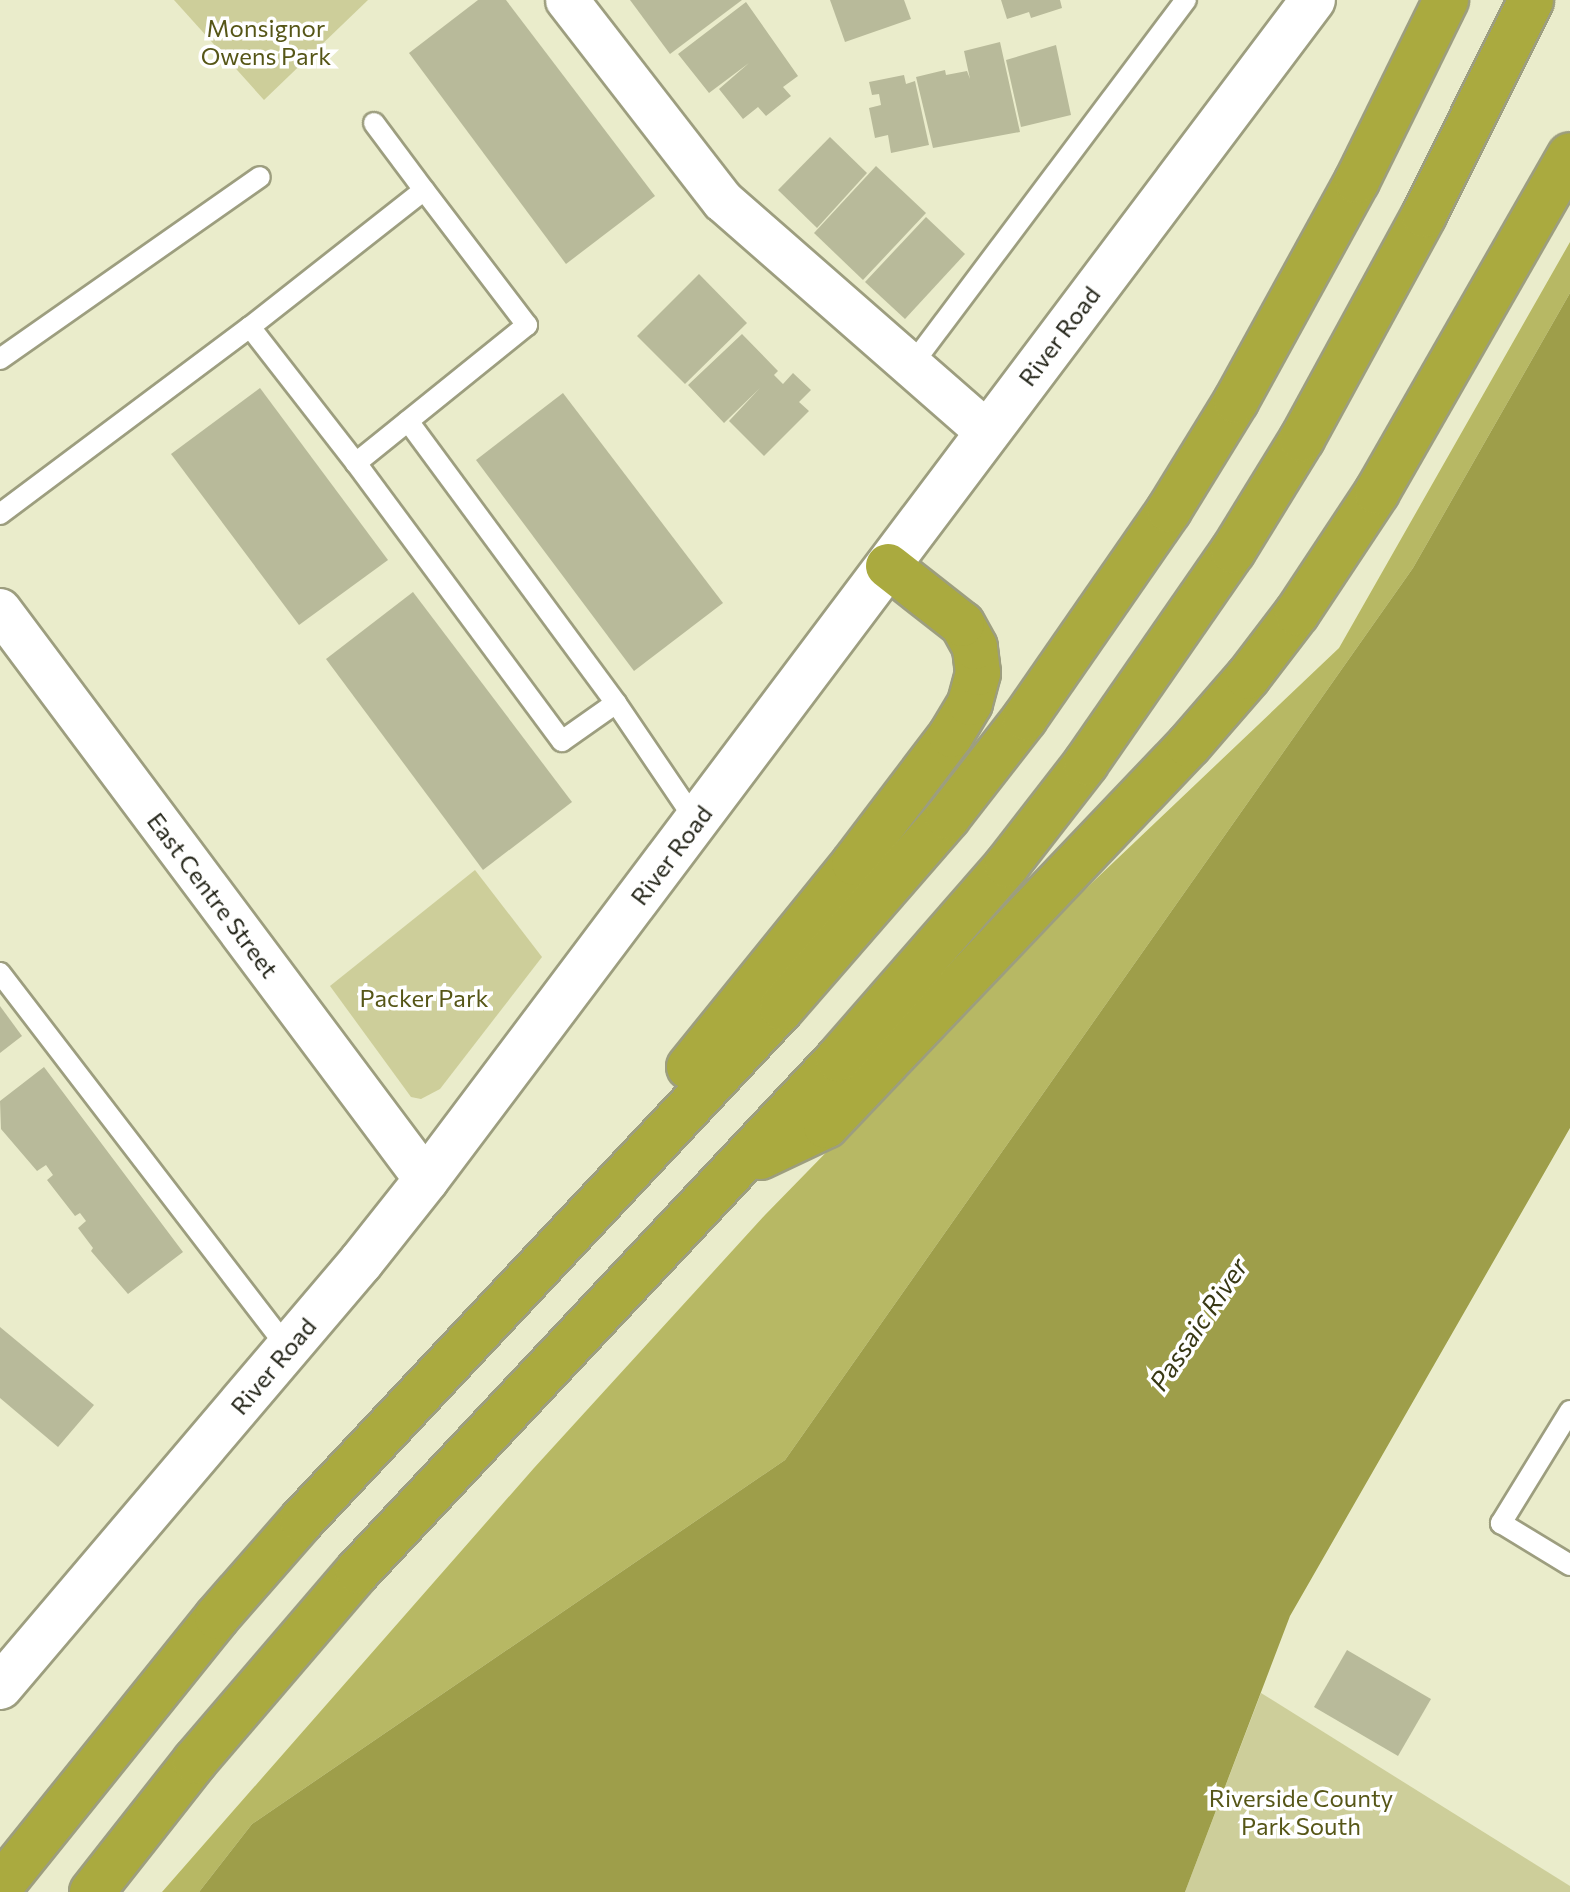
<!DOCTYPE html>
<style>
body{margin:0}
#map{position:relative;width:1570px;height:1892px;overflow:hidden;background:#eaeccb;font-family:Commissioner,sans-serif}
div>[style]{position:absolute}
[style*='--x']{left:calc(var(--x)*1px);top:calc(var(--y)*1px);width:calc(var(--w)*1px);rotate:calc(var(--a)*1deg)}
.green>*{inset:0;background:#cdce9a}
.forest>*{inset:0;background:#b7b864}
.water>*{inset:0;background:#9e9e4a}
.building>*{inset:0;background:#b8ba9a}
.roads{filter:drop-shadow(2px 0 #9d9e7f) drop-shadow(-2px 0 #9d9e7f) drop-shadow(0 2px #9d9e7f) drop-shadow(0 -2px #9d9e7f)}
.lane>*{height:20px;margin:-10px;padding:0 10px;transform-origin:10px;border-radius:10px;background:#fff}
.street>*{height:42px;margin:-21px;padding:0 21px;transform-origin:21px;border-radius:21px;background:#fff}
.secondary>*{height:44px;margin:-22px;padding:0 22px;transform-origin:22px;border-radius:22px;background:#fff}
.highway>*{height:44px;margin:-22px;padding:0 22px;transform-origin:22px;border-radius:22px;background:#aaaa3f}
span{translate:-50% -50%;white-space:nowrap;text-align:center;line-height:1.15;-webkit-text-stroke:7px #fff;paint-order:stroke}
.park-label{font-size:24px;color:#565617}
.street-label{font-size:24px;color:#222317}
.water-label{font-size:26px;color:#383814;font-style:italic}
</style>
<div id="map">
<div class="green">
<i style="clip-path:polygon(174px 0,368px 0,264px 100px)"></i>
<i style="clip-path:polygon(475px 870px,542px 957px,440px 1089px,421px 1099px,411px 1097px,330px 986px)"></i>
<i style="clip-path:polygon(1261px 1693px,1570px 1886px,1570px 1892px,1185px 1892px)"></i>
</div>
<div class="forest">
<i style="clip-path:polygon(1570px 242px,1570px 293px,1413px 568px,785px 1460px,252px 1824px,199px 1892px,162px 1892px,534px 1468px,765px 1215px,1056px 917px,1339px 648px)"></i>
</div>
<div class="water">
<i style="clip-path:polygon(1570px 293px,1570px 1128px,1290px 1616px,1185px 1892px,199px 1892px,252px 1824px,785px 1460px,1413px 568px)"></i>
</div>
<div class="building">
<i style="clip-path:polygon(478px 0,506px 0,655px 196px,566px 264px,409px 53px)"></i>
<i style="clip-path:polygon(630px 0,742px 0,670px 54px)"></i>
<i style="clip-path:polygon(830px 0,904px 0,911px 19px,845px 42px)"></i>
<i style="clip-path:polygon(1001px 0,1060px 0,1062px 8px,1031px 18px,1029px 12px,1007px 19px)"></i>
<i style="clip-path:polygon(746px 2px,798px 76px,783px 87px,791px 96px,766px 116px,758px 107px,743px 119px,719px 89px,749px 63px,709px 93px,678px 54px)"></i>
<i style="clip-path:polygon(1000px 42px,1020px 132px,933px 148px,916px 77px,945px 70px,946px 75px,967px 71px,970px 79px,964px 51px)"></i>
<i style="clip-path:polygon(1056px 45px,1071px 115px,1021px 127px,1006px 60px)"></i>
<i style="clip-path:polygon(904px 75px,906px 84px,915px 81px,929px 145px,891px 153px,888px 135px,875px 138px,869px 108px,881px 105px,879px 94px,872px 95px,869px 82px)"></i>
<i style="clip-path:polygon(830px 137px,867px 173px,817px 228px,778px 190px)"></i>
<i style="clip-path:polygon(876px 166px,926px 213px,863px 280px,814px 233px)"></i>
<i style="clip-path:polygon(926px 217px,965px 254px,905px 319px,865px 282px)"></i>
<i style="clip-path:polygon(699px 274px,747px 323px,685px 384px,637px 336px)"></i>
<i style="clip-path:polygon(742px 334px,778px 371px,774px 375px,783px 384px,793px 373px,811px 390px,799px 402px,809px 411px,764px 456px,729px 421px,760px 388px,724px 423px,688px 385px)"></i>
<i style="clip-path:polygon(260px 388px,388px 560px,299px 625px,171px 454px)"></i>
<i style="clip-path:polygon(563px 393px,723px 603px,634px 671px,476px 460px)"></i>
<i style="clip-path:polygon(413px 592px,572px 802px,483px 870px,326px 659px)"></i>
<i style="clip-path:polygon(0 1006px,22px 1036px,0 1053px)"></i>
<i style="clip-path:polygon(44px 1067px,183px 1252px,128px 1294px,91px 1251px,93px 1248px,78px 1228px,86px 1221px,80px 1213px,75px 1216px,47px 1180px,53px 1175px,46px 1165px,37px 1171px,1px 1129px,0 1101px)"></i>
<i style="clip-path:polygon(0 1327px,94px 1405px,58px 1447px,0 1398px)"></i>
<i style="clip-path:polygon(1347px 1650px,1431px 1699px,1398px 1756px,1314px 1707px)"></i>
</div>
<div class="roads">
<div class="lane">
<i style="--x:374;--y:123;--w:84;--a:53.3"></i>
<i style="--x:250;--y:327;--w:172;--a:52.1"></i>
<i style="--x:0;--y:359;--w:317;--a:-35"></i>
<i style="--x:911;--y:366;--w:458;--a:-53.1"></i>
<i style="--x:408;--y:421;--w:350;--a:53.6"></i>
<i style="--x:0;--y:514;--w:312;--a:-36.8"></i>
<i style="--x:250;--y:327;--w:221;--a:-38.2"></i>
<i style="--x:424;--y:190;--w:170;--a:52.7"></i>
<i style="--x:527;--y:325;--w:220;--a:141.1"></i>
<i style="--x:356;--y:463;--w:346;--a:53.5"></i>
<i style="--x:562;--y:741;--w:66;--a:-35.1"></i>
<i style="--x:616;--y:703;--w:143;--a:55.9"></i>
<i style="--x:0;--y:973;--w:473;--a:52.5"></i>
<i style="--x:1570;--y:1411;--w:132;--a:121.6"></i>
<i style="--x:1501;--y:1523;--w:81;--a:31.3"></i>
</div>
<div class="street">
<i style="--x:567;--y:0;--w:254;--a:52.2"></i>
<i style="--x:723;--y:201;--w:349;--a:41.2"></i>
<i style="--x:0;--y:610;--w:712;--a:53.23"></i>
</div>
<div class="secondary">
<i style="--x:0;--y:1687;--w:558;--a:-49.66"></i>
<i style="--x:361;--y:1262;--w:105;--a:-51.6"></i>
<i style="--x:426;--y:1180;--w:1476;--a:-53.07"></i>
</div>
<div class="highway">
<i style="--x:689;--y:1067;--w:262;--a:-51"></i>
<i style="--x:854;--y:863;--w:161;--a:-52.8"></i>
<i style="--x:951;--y:735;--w:37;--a:-59"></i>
<i style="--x:970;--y:703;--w:31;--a:-75"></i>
<i style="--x:978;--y:673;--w:26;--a:-97"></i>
<i style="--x:975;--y:647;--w:26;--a:-119"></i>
<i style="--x:962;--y:624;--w:94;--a:-141.9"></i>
<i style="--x:760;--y:1157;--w:73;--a:-25.2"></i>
<i style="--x:826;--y:1126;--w:526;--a:-46.39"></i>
<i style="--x:1189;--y:745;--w:90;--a:-49.1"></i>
<i style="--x:1248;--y:677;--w:81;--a:-52.6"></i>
<i style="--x:1297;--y:613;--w:145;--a:-56.5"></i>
<i style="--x:1377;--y:492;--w:388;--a:-60.2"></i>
<i style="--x:0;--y:1887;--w:346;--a:-51.2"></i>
<i style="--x:217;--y:1617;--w:129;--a:-48.8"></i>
<i style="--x:302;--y:1520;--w:702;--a:-46.85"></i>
<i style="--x:782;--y:1008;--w:253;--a:-49"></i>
<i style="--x:948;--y:817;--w:125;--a:-52.1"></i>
<i style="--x:1025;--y:718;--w:253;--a:-55.3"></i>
<i style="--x:1169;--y:510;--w:128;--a:-58.4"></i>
<i style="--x:1236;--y:401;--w:251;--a:-61.2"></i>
<i style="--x:1357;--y:181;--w:202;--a:-63.8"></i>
<i style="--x:92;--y:1892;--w:167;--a:-51.8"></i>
<i style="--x:195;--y:1761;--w:250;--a:-49.4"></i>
<i style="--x:358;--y:1571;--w:702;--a:-46.85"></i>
<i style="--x:838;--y:1059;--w:257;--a:-48.9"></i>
<i style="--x:1007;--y:865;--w:129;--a:-52.2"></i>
<i style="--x:1086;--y:763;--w:258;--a:-55.3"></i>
<i style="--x:1233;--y:551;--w:132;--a:-58.4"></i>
<i style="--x:1302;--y:439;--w:255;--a:-61.4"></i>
<i style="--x:1424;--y:215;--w:240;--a:-63.5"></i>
</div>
</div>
<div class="park-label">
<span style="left:266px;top:42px">Monsignor<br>Owens Park</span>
<span style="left:424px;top:998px">Packer Park</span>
<span style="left:1301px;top:1812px">Riverside County<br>Park South</span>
</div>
<div class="street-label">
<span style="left:1059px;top:336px;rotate:-53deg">River Road</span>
<span style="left:671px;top:855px;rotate:-53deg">River Road</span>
<span style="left:213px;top:895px;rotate:53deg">East Centre Street</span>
<span style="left:273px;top:1366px;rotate:-50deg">River Road</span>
</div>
<div class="water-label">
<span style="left:1198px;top:1324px;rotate:-56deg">Passaic River</span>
</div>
</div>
